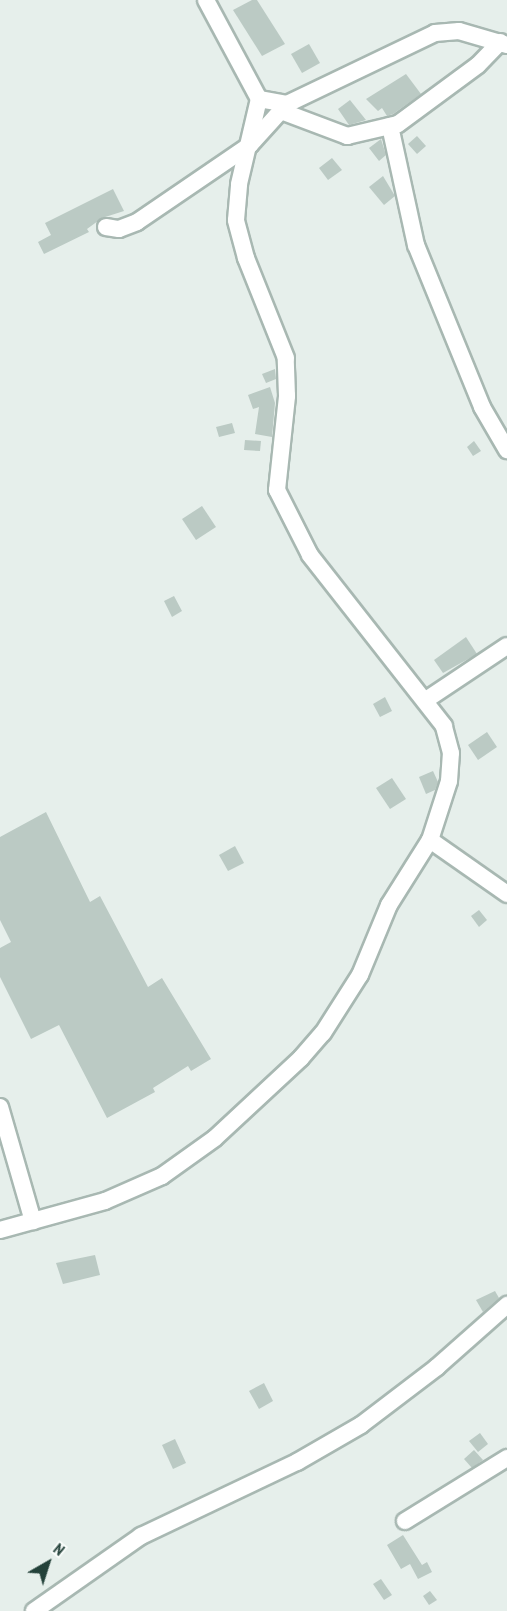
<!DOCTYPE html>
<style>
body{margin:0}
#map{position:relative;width:507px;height:1611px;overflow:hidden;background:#e6efeb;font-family:"PT Sans Narrow",sans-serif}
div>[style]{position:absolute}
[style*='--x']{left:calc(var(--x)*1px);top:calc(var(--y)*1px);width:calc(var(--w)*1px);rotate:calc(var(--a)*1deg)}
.building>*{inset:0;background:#bbcac4}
.roads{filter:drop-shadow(2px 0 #a8b8b2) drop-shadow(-2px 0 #a8b8b2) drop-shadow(0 2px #a8b8b2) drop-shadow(0 -2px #a8b8b2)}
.minor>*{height:16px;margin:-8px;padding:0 8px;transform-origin:8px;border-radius:8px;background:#fff}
span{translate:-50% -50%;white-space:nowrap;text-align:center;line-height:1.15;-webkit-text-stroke:6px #f7fbf9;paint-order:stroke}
.north{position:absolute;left:18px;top:1533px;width:60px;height:60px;-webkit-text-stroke:4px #f7fbf9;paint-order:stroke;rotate:39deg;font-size:16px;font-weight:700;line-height:24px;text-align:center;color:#24423a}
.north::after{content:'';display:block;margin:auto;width:21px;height:27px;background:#24423a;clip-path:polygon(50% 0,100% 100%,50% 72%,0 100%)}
</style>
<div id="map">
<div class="building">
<i style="clip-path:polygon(252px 0,257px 0,285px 44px,262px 56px,233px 10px)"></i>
<i style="clip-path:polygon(309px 44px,320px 63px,302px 73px,291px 54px)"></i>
<i style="clip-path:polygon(406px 74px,421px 94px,393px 114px,387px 116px,382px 108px,378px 111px,366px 99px)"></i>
<i style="clip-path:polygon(350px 100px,366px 120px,349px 125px,338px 109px)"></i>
<i style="clip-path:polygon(417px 136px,426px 146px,417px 154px,408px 144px)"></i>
<i style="clip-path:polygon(381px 139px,386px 155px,379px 161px,369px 148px)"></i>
<i style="clip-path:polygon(332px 158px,342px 170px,328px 180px,319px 168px)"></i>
<i style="clip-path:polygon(383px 176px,395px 196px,384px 205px,369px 187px)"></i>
<i style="clip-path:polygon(113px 189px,124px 211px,102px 218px,87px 229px,89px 232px,44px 254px,38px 242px,51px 235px,45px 223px)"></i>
<i style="clip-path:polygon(275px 369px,276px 379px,266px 383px,262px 374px)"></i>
<i style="clip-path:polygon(270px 387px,275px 403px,272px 437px,255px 434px,259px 407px,253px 409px,248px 395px)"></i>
<i style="clip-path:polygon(232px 423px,235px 433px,219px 437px,216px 427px)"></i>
<i style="clip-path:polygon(245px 440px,261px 441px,260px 451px,244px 450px)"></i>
<i style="clip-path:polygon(474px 441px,481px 451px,473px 456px,467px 447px)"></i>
<i style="clip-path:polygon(202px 506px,216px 527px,196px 540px,182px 519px)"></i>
<i style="clip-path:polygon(174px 596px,182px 611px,172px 617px,164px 601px)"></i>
<i style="clip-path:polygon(466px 637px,477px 654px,443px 673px,434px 660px)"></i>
<i style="clip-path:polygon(385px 697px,392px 711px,380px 717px,373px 704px)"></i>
<i style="clip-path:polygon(487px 732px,497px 747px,478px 760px,468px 745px)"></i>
<i style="clip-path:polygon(433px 771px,438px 782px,435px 790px,426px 794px,419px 777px)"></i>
<i style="clip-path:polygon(392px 778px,406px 799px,390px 809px,376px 788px)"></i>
<i style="clip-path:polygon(46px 812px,90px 902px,100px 896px,148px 987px,162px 978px,211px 1059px,191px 1071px,188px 1066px,153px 1088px,155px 1092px,107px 1118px,59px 1025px,31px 1039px,0 977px,0 948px,11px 942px,0 920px,0 837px)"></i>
<i style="clip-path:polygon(235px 846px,244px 863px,228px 871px,219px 855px)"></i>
<i style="clip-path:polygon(479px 910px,487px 920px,479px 927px,471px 916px)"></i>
<i style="clip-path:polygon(95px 1255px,100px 1275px,63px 1284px,56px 1263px)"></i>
<i style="clip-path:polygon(495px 1291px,499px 1298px,483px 1312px,476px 1300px)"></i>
<i style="clip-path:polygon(264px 1383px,273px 1401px,259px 1409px,249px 1391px)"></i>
<i style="clip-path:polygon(480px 1433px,488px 1444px,478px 1452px,469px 1441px)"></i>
<i style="clip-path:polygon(175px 1439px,186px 1463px,173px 1469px,162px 1445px)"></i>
<i style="clip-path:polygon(474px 1450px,483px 1460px,472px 1468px,464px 1459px)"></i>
<i style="clip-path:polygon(403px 1535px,422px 1565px,427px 1562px,432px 1572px,418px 1579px,410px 1564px,401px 1569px,387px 1545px)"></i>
<i style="clip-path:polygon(381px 1579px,392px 1595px,384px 1600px,373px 1584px)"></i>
<i style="clip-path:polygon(430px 1591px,437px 1600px,429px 1605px,423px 1596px)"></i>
</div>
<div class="roads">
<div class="minor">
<i style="--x:259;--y:99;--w:28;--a:10"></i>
<i style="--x:287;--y:104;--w:164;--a:-25.6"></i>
<i style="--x:435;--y:33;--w:24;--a:-5"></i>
<i style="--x:459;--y:31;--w:50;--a:16.3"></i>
<i style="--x:281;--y:111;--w:71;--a:20.7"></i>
<i style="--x:347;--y:136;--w:52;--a:-13.2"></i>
<i style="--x:398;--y:124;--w:99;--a:-36.4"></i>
<i style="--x:478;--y:65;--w:32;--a:-46"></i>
<i style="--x:390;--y:126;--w:122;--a:77.7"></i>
<i style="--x:416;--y:245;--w:175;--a:67.8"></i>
<i style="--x:482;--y:407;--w:50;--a:59.8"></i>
<i style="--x:106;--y:227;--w:13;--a:9"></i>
<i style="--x:119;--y:229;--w:19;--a:-21"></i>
<i style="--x:137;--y:222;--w:137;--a:-34.3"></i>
<i style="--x:250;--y:145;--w:55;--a:-47.9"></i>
<i style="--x:426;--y:700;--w:97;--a:-33.7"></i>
<i style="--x:430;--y:840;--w:94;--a:35"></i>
<i style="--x:0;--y:1107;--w:119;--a:73.9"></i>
<i style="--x:0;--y:1230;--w:109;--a:-15.4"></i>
<i style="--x:105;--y:1201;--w:62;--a:-23.7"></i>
<i style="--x:162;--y:1176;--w:65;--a:-35.6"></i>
<i style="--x:215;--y:1138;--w:117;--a:-42.9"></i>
<i style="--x:301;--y:1058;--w:33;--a:-49"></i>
<i style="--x:323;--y:1033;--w:69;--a:-57.5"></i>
<i style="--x:360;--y:975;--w:76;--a:-67.5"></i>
<i style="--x:389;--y:905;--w:77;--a:-57.8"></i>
<i style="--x:430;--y:840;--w:62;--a:-72.1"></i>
<i style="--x:449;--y:781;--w:28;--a:-86"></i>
<i style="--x:451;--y:753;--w:28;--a:-105"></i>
<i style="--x:444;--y:726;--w:217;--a:-128.1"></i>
<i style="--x:310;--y:555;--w:73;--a:-116.9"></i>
<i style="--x:277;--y:490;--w:95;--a:-83.9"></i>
<i style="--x:287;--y:396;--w:38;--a:-92"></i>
<i style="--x:286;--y:358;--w:108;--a:-111.8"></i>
<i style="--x:246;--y:258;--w:39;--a:-105"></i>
<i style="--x:236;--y:220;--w:36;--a:-85"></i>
<i style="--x:239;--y:184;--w:87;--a:-76.8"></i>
<i style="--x:259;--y:99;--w:112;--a:-118.2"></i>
<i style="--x:405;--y:1521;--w:120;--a:-31.7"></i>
<i style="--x:34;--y:1611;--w:131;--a:-35"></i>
<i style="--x:141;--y:1536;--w:173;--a:-25.4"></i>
<i style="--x:297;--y:1462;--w:74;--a:-30"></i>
<i style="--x:361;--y:1425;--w:96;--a:-37.3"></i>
<i style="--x:437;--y:1367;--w:94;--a:-41.5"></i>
</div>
</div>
<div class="north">N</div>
</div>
